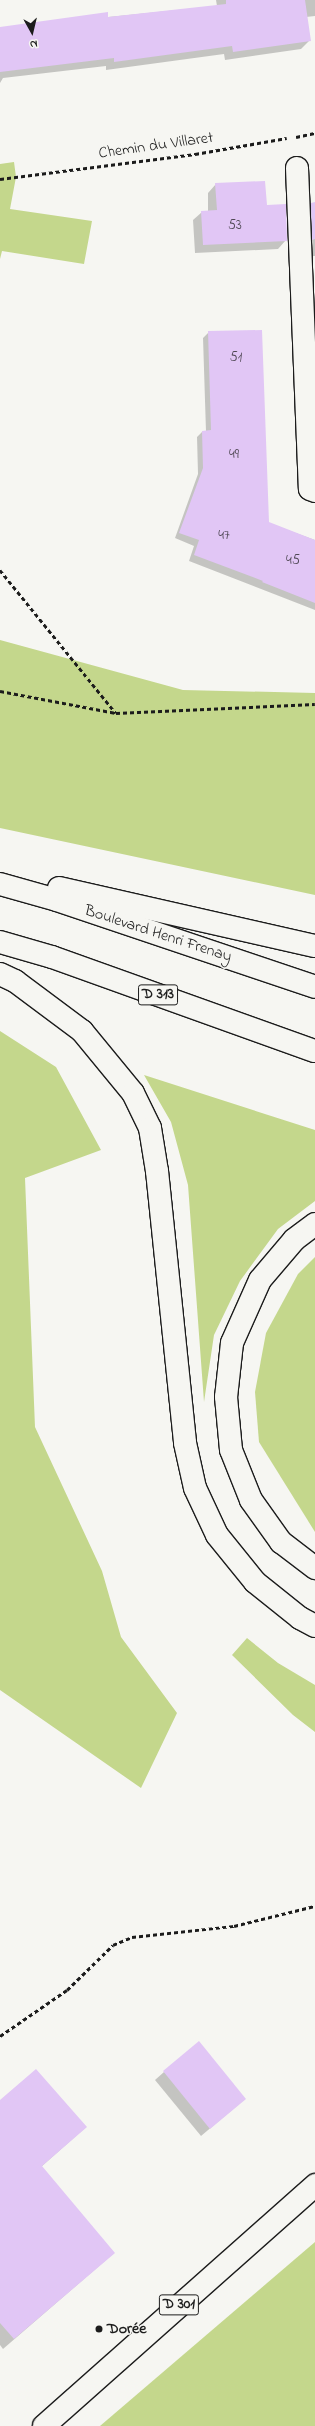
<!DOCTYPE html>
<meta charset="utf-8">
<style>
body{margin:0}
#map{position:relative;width:315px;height:2426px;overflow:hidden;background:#f6f6f2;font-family:"Indie Flower",sans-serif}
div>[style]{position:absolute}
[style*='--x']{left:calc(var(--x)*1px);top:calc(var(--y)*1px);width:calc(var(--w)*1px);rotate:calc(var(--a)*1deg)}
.green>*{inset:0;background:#c4d78c}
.shadow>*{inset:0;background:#0003}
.building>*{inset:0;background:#e1c6f5}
.path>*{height:2.5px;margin-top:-1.25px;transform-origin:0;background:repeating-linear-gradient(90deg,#1c1c1c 0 4px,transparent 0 7px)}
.roads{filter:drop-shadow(1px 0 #1c1c1c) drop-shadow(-1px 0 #1c1c1c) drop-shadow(0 1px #1c1c1c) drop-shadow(0 -1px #1c1c1c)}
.street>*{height:22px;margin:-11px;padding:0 11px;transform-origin:11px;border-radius:11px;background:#f6f6f2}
.primary>*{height:22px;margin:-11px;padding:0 11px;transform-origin:11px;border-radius:11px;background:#f6f6f2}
.highway>*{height:22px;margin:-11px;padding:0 11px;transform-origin:11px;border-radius:11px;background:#f6f6f2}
.dots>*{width:11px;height:11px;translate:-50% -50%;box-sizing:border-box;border:2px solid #f6f6f2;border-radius:50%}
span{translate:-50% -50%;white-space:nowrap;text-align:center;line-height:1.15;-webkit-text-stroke:3px #f6f6f2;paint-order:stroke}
.number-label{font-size:14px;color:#4d4652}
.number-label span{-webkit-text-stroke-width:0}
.shield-label span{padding:1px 3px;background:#f6f6f2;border:1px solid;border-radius:3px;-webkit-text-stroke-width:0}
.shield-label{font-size:15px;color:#1c1c1c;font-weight:700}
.street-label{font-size:16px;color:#1c1c1c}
.poi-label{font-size:16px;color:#1c1c1c;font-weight:700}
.left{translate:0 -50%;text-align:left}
.north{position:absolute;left:12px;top:12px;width:40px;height:40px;-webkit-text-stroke:3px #f6f6f2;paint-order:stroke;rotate:172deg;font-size:11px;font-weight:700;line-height:16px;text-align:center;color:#1c1c1c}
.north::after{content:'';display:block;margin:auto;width:14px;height:18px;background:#1c1c1c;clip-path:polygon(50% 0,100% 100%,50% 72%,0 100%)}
</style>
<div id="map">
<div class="green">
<i style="clip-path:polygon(14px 162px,16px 177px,10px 209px,92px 221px,84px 264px,2px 251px,0 259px,0 164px)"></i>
<i style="clip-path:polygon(0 640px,183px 690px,315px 693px,315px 895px,0 828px)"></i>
<i style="clip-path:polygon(0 1031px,56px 1067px,101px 1150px,25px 1178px,35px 1427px,102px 1571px,121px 1637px,177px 1713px,141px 1788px,0 1690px)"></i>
<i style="clip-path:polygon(144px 1075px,315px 1130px,315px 1201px,278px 1229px,240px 1281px,214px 1335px,204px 1402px,188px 1185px,171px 1122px)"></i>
<i style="clip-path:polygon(315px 1257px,315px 1532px,259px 1442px,255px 1392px,266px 1333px,298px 1274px)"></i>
<i style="clip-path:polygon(247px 1638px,278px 1663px,315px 1685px,315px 1732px,293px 1715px,232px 1655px)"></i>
<i style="clip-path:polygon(315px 2242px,315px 2426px,100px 2426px)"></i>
</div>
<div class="shadow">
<i style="clip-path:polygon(216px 0,315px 0,315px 16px,306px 17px,309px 41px,301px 49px,225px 60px,224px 54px,106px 70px,106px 66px,3px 78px,0 83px,0 28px,217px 6px)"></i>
<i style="clip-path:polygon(216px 184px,266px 206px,286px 240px,278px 249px,195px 253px,193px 220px,202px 212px,208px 211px,208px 193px)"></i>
<i style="clip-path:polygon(315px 203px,315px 256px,308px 256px,306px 209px,311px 204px)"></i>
<i style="clip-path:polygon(209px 332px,268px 523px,315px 540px,315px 610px,189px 561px,194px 546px,175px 538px,198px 474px,197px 437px,202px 432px,206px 432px,203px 338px)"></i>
<i style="clip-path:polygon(164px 2072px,245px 2099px,201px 2136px,155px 2080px)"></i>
<i style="clip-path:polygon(0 2101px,86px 2127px,41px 2167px,114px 2253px,3px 2349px,0 2345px)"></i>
</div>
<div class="building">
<i style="clip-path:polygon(226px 0,305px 0,311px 41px,233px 52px,232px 46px,114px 62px,114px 58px,0 72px,0 27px,108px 12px,108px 17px,226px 4px)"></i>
<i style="clip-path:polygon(265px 181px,267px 205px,286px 204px,287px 241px,203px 245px,201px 211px,217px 210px,215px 183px)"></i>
<i style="clip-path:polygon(315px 202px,315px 239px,312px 240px,311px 203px)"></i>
<i style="clip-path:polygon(262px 330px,269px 522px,315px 540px,315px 603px,262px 582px,263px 581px,194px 555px,199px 540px,179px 533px,203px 468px,202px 431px,211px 430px,208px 331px)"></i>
<i style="clip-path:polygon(199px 2041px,246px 2099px,210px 2129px,163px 2071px)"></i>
<i style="clip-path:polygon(36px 2069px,87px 2127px,42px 2166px,115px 2253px,14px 2339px,0 2323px,0 2100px)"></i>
</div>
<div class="path">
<i style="--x:296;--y:137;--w:19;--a:-12"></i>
<i style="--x:0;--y:179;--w:197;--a:-7.3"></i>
<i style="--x:195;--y:154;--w:93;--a:-9.9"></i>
<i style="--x:0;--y:570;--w:184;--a:51"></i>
<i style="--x:0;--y:691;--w:118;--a:10.7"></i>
<i style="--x:116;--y:713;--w:199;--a:-2.6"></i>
<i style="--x:0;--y:2036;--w:81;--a:-34.5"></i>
<i style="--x:67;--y:1990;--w:64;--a:-44.4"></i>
<i style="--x:113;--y:1945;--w:21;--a:-23"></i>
<i style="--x:132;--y:1937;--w:103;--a:-6.2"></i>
<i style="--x:234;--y:1926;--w:83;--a:-13.9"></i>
</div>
<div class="roads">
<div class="street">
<i style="--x:297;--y:168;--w:321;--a:87.7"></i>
<i style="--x:310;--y:489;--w:5;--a:22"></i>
</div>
<div class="primary">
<i style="--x:44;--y:2426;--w:363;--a:-41.6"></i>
</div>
<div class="highway">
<i style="--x:0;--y:884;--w:59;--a:15.7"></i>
<i style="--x:57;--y:900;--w:272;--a:18.6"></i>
<i style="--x:59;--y:888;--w:262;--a:12.8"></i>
<i style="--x:0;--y:942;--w:54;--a:16.1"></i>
<i style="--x:52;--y:957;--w:279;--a:19.7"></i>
<i style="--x:0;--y:974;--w:17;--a:25"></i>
<i style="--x:15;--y:981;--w:84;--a:36.7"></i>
<i style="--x:82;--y:1031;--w:80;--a:50.6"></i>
<i style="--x:133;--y:1093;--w:39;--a:64"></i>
<i style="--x:150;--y:1128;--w:44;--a:80.8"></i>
<i style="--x:157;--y:1171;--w:273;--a:84.1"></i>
<i style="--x:185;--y:1443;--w:46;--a:77.5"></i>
<i style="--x:195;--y:1488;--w:52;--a:64.9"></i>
<i style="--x:217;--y:1535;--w:60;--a:51"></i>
<i style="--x:255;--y:1582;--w:58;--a:38.7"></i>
<i style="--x:300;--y:1618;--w:17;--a:28"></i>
<i style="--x:315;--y:1224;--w:26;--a:143"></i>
<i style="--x:294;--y:1240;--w:52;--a:130.4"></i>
<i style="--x:260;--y:1280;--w:69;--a:114"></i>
<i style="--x:232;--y:1343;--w:54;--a:96.3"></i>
<i style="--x:226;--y:1397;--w:53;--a:84.6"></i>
<i style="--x:231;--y:1450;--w:54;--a:68.2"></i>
<i style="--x:251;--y:1500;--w:52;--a:54.5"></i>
<i style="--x:281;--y:1542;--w:43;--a:37.4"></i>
</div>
</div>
<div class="dots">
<i style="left:99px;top:2329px;background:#1c1c1c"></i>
</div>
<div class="number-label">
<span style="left:235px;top:226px">53</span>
<span style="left:236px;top:358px">51</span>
<span style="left:234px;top:455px">49</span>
<span style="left:224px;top:536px">47</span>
<span style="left:293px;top:561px">45</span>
</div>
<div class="shield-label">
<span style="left:158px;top:995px">D 313</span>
<span style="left:179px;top:2305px">D 301</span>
</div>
<div class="street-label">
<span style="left:156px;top:146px;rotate:-8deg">Chemin du Villaret</span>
<span style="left:158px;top:934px;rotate:18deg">Boulevard Henri Frenay</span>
</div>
<div class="poi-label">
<span class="left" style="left:107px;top:2329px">Dorée</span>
</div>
<div class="north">N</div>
</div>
